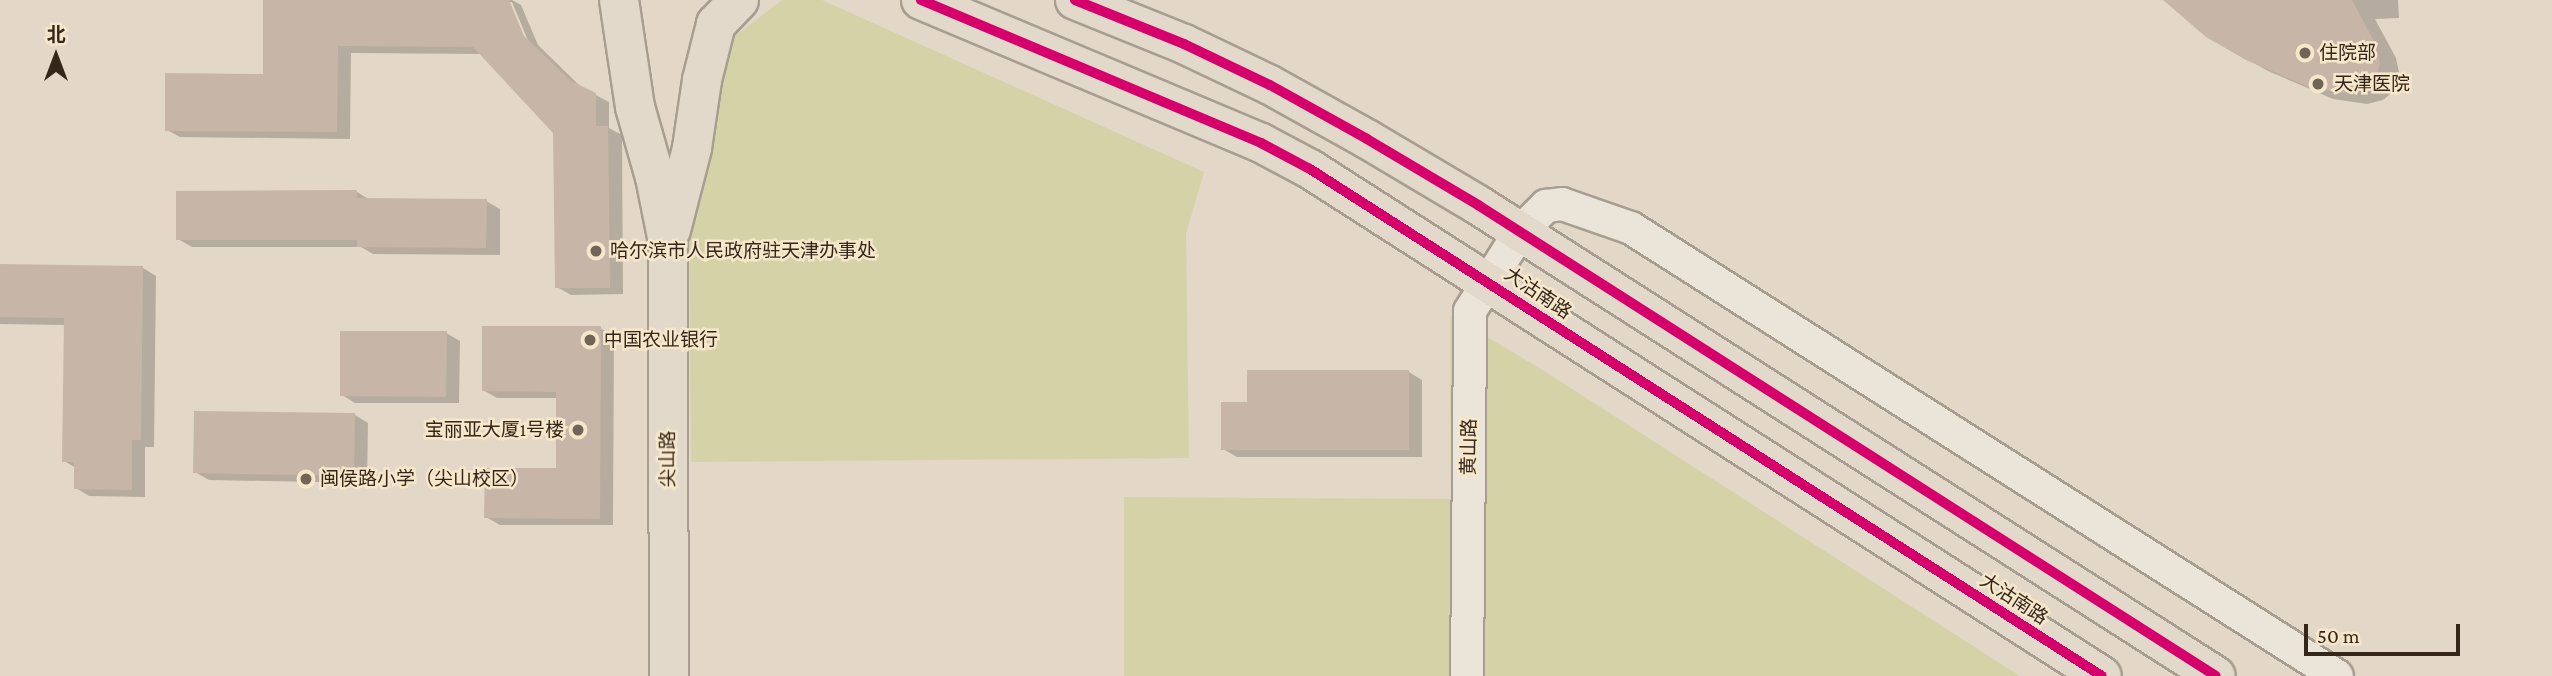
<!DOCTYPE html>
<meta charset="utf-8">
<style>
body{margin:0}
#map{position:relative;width:2552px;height:676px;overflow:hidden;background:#e3d8c7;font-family:"Crimson Pro","Noto Sans SC",serif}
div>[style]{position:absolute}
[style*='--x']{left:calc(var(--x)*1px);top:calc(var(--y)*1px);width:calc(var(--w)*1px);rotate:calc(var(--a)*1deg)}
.green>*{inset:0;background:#d5d2a8}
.shadow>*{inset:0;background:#0003}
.building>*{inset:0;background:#c7b6a8}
.roads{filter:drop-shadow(2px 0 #a79d91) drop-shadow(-2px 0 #a79d91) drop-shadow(0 2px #a79d91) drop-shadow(0 -2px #a79d91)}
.minor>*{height:32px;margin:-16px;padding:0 16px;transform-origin:16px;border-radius:16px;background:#ebe4d9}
.major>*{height:38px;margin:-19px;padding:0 19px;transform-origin:19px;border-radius:19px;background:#e2d9ca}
.cycleway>*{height:10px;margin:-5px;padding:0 5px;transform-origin:5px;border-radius:5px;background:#d6006c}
.dots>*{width:19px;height:19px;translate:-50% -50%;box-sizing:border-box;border:4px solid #f6e7cb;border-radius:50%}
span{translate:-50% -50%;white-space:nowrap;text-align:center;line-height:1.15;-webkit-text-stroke:5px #f6e7cb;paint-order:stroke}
.poi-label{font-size:19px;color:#35261a}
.left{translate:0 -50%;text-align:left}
.right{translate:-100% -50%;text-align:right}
.street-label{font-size:19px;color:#35261a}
.north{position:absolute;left:21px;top:21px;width:70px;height:70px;-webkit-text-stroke:5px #f6e7cb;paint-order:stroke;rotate:0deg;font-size:19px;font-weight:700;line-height:28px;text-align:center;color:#35261a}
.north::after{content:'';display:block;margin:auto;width:24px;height:32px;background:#35261a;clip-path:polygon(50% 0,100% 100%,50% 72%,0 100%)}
.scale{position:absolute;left:2304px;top:624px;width:156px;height:32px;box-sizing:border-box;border:4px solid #35261a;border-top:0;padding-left:9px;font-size:21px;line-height:24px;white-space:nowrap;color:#35261a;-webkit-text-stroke:5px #f6e7cb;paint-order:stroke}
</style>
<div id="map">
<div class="green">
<i style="clip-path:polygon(782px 0,822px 0,1204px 172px,1186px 234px,1189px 458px,691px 462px,689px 220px,723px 45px)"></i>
<i style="clip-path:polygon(1450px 315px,1541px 369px,2020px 676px,1124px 676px,1124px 497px,1451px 499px)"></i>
</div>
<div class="shadow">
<i style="clip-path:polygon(evenodd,265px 0,512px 0,521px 5px,538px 45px,582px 88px,609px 102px,609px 128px,622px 135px,623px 294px,571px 295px,557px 287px,555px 132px,481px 54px,351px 53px,350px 139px,180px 137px,167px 130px,264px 76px,265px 0,508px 2px,512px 2px,529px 43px,526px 44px,508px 2px)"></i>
<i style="clip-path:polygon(2167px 0,2398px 0,2399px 18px,2375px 19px,2396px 58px,2400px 77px,2395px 90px,2383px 100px,2367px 104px,2333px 99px,2268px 71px,2207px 36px)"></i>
<i style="clip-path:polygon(357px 192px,370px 200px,486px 201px,500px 209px,500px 255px,373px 254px,361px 247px,192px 247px,178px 239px)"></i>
<i style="clip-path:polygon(0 266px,143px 268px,156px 276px,154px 447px,145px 447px,145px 497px,89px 496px,76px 488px,76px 468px,64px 461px,65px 325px,0 324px)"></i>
<i style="clip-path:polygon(600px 328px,614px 336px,613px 525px,500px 525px,486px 517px,558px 470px,558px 398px,497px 398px,483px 390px)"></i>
<i style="clip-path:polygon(446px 333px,460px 341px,459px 403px,355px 403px,342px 395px)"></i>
<i style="clip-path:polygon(1409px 372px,1422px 380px,1422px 457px,1237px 457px,1223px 449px,1249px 404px)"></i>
<i style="clip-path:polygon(355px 415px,368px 423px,367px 483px,209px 480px,195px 472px)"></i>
</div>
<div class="building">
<i style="clip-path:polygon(263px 0,509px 0,524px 36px,571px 81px,596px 93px,596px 126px,608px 126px,610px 288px,555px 288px,553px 133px,473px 47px,338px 46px,337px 132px,165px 131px,165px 73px,263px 74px)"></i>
<i style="clip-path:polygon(2163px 0,2352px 0,2376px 45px,2380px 64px,2375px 79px,2362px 89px,2345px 93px,2311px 88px,2246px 60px,2206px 37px)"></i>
<i style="clip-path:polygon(357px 190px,357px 198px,487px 199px,486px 248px,357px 247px,357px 240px,176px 240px,176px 191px)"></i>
<i style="clip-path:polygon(0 264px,143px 266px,141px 440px,132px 440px,132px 490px,74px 489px,74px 462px,62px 462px,64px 318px,0 317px)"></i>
<i style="clip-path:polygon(482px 326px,601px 326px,600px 519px,484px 518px,485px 468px,556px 468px,556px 392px,482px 391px)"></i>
<i style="clip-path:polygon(340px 331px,447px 331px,446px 397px,340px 396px)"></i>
<i style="clip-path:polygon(1247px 370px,1409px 370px,1409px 450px,1221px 450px,1221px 402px,1247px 402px)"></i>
<i style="clip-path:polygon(194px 411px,355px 413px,354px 476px,193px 473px)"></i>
</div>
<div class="roads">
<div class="minor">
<i style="--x:1467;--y:676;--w:365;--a:-89.5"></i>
<i style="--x:1470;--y:311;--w:93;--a:-57.7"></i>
<i style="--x:1520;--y:232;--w:37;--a:-45"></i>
<i style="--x:1546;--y:206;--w:16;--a:-7"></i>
<i style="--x:1562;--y:204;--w:73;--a:19.2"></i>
<i style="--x:1631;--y:228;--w:836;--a:32.4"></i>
</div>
<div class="major">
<i style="--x:619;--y:0;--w:108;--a:81.5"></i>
<i style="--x:635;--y:107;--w:73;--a:74.1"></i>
<i style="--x:655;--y:177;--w:66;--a:78.7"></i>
<i style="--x:668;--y:242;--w:434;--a:89.9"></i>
<i style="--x:921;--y:0;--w:369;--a:22.8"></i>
<i style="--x:1261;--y:143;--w:55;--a:28"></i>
<i style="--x:1310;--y:169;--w:940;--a:32.63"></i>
<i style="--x:1075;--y:0;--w:118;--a:22"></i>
<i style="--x:1184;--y:44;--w:95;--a:25.5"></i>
<i style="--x:1270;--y:85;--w:111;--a:29.1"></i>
<i style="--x:1367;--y:139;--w:129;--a:30.7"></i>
<i style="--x:1478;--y:205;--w:875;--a:32.55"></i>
<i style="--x:671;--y:230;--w:85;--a:-75.6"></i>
<i style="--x:692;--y:148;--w:69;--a:-81.6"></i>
<i style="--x:702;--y:80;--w:58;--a:-76"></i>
<i style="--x:716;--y:24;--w:33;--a:-46"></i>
</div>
</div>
<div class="cycleway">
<i style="--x:921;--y:0;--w:369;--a:22.8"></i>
<i style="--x:1261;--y:143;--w:55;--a:28"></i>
<i style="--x:1310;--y:169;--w:940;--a:32.63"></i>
<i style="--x:1075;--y:0;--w:118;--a:22"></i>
<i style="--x:1184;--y:44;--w:95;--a:25.5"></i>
<i style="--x:1270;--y:85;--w:111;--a:29.1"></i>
<i style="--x:1367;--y:139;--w:129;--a:30.7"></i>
<i style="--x:1478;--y:205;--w:875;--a:32.55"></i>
</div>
<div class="dots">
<i style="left:2305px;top:53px;background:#726457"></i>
<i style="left:2318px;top:84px;background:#726457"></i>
<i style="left:596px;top:251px;background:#726457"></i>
<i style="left:590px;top:340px;background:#726457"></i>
<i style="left:578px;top:430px;background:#726457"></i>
<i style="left:306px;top:479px;background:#726457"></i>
</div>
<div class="poi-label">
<span class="left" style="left:2319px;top:53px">住院部</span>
<span class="left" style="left:2334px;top:84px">天津医院</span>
<span class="left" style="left:610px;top:251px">哈尔滨市人民政府驻天津办事处</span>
<span class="left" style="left:604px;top:340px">中国农业银行</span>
<span class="right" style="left:564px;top:430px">宝丽亚大厦1号楼</span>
<span class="left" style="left:320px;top:479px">闽侯路小学（尖山校区）</span>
</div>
<div class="street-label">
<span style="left:1538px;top:293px;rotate:34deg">大沽南路</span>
<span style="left:1469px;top:447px;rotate:-89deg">黄山路</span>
<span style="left:668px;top:459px;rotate:-90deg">尖山路</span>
<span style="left:2014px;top:599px;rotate:33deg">大沽南路</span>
</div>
<div class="north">北</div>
<div class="scale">50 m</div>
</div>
